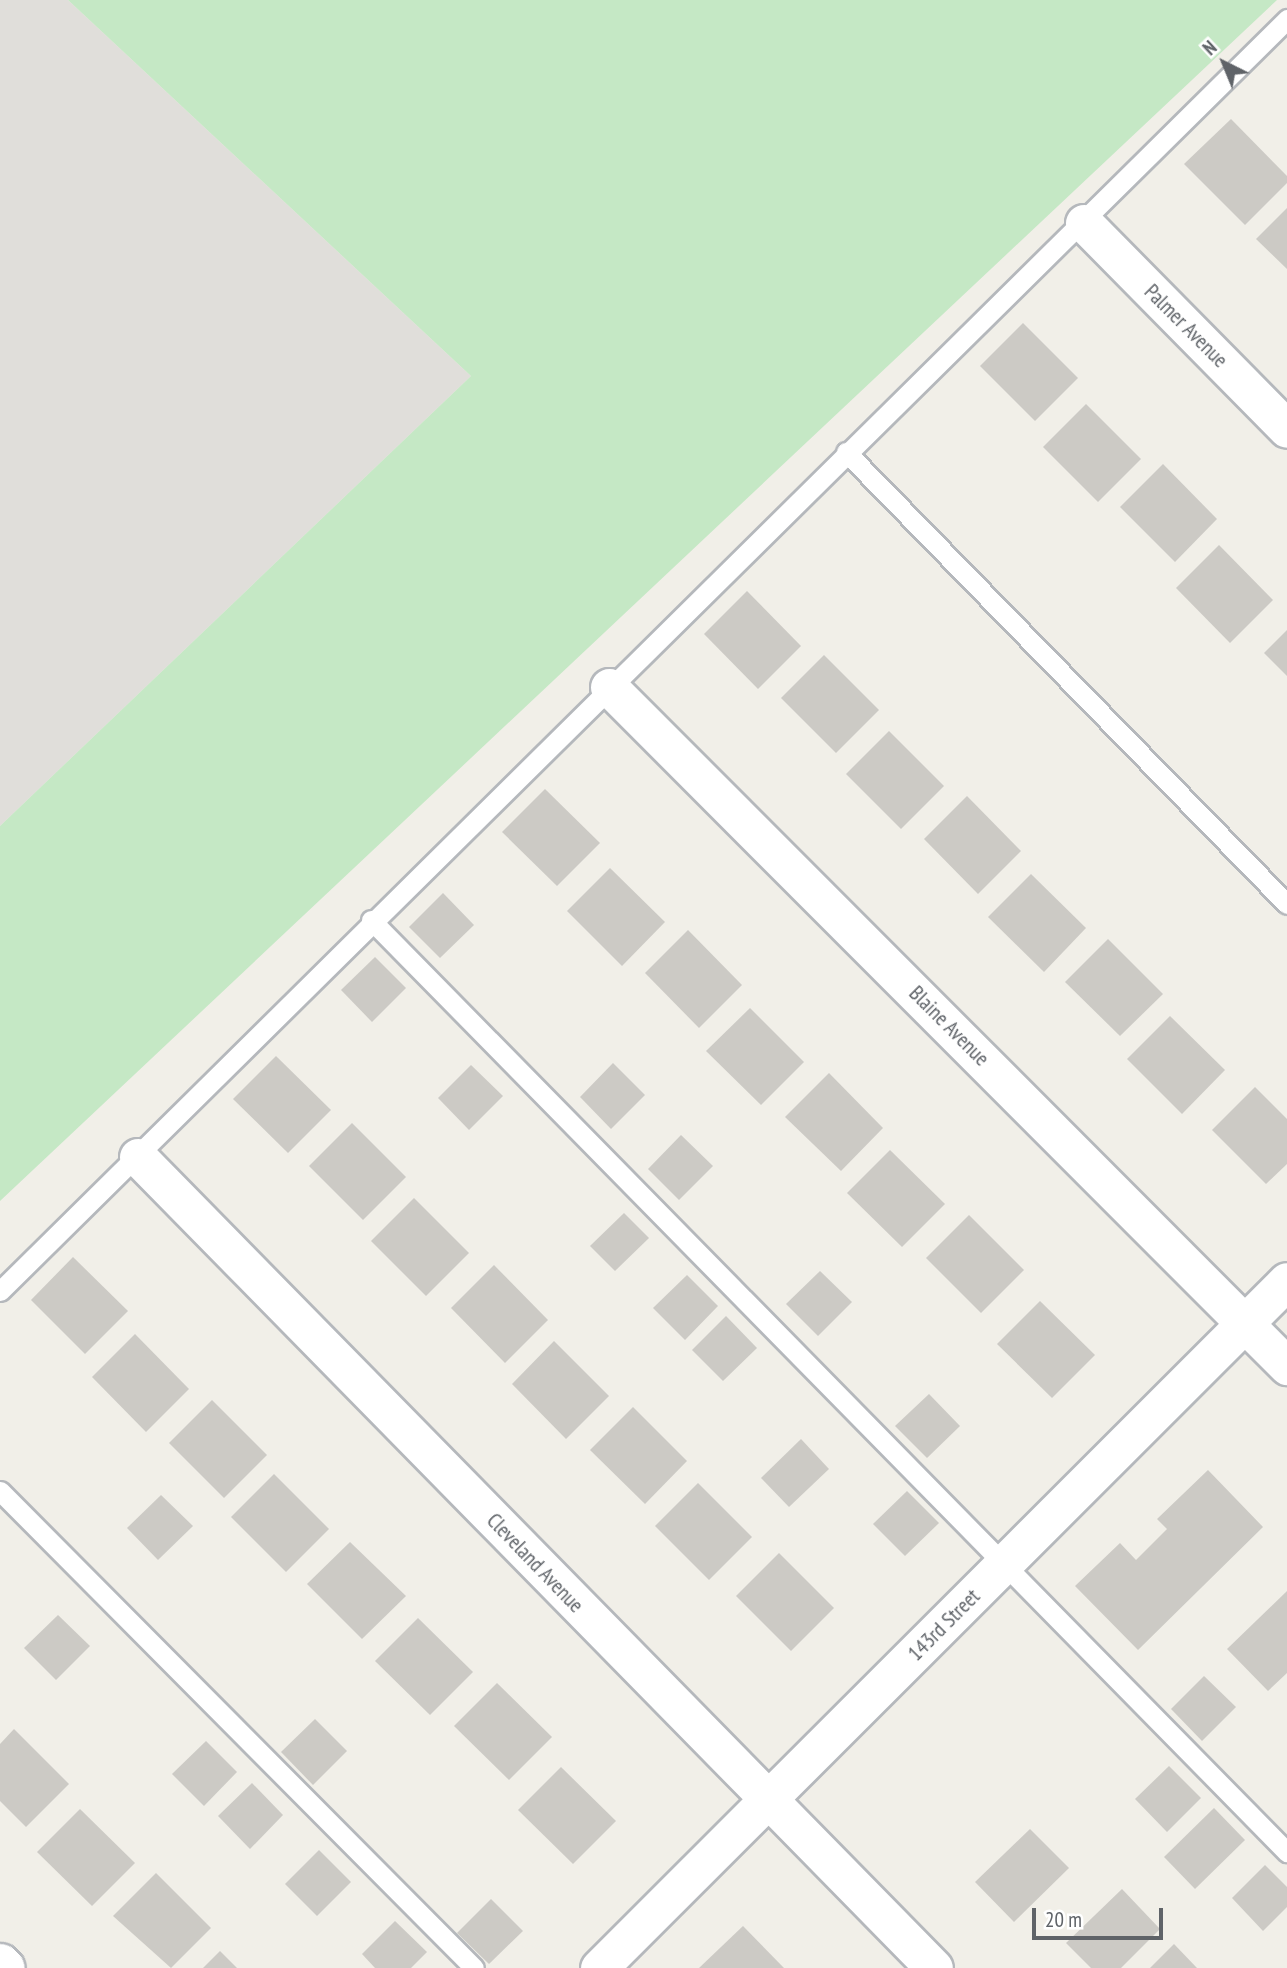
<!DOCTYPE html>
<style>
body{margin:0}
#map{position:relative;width:1287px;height:1968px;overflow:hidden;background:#f1efe8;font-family:"PT Sans Narrow",sans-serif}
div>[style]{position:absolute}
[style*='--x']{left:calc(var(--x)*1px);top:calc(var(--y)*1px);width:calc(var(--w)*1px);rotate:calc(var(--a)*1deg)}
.industrial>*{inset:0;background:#e0deda}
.green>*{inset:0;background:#c5e8c5}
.building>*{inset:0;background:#cccac5}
.roads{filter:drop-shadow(2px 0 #b5b8bc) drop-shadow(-2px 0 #b5b8bc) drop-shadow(0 2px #b5b8bc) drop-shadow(0 -2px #b5b8bc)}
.lane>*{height:19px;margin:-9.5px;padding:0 9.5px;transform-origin:9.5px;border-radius:9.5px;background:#fff}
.street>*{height:37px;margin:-18.5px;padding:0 18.5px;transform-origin:18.5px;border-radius:18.5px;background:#fff}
span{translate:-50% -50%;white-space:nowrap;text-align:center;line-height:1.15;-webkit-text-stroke:5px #fff;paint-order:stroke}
.street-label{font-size:21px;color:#5f6368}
.north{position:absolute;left:1189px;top:28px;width:70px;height:70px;-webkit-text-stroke:5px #fff;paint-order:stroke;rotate:317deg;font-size:19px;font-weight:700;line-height:28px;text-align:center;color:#5f6368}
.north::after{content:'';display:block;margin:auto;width:24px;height:32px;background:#5f6368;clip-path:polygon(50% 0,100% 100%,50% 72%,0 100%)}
.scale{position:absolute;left:1032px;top:1908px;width:131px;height:32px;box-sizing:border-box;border:4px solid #5f6368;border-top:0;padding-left:9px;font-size:21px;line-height:24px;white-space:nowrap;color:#5f6368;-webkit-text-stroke:5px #fff;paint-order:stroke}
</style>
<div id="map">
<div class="industrial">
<i style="clip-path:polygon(0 0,68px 0,471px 376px,0 826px)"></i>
</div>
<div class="green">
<i style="clip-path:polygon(68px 0,1277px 0,0 1201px,0 826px,471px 376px)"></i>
</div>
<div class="building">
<i style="clip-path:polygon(1231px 119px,1287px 176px,1287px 183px,1245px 225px,1184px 164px)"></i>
<i style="clip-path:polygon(1287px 208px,1287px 269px,1256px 239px)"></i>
<i style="clip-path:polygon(1023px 323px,1078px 378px,1035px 421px,980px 366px)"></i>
<i style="clip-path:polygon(1086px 404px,1141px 459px,1098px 502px,1043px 447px)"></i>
<i style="clip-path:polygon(1163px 464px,1217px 519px,1175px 562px,1120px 507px)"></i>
<i style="clip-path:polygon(1219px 545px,1273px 600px,1230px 643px,1176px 588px)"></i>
<i style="clip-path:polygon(747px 591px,801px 646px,758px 689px,704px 634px)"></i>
<i style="clip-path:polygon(1287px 630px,1287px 676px,1264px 653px)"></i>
<i style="clip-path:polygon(824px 655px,879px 710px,836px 753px,781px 698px)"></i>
<i style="clip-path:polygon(889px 731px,944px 786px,901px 829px,846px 774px)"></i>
<i style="clip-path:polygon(545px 789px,600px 843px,557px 886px,502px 832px)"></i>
<i style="clip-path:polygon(967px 796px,1021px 851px,978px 894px,924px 839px)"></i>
<i style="clip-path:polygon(610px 868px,665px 922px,622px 966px,567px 911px)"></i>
<i style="clip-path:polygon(1031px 874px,1086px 928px,1044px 972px,988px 917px)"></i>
<i style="clip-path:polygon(443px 893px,474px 925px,440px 958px,409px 927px)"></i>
<i style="clip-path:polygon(688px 930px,742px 985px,699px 1028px,645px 973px)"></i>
<i style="clip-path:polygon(1108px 939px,1163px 994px,1120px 1036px,1065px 982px)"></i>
<i style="clip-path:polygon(375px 957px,406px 988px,372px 1022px,341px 990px)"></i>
<i style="clip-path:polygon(750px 1008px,804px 1062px,761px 1105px,706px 1051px)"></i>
<i style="clip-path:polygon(1170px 1016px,1225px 1070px,1182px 1114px,1127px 1059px)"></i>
<i style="clip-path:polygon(276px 1056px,331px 1110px,288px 1153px,233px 1099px)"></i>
<i style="clip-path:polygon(613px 1063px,645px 1095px,611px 1129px,580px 1097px)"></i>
<i style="clip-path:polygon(471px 1065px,503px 1096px,469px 1130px,438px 1098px)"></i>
<i style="clip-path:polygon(829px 1073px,883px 1128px,841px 1171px,785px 1117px)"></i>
<i style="clip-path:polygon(1255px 1087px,1287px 1119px,1287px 1164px,1266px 1184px,1212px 1130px)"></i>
<i style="clip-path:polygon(352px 1123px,406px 1177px,363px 1220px,309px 1166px)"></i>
<i style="clip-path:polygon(681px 1135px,713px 1166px,679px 1200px,648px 1169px)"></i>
<i style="clip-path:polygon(890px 1150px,945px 1204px,902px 1247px,847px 1193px)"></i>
<i style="clip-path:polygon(414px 1198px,469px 1253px,426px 1296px,371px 1241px)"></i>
<i style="clip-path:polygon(624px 1213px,649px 1238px,615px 1271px,590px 1246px)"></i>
<i style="clip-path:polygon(969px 1215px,1024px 1270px,981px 1313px,926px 1258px)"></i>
<i style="clip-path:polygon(73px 1257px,128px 1311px,85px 1354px,31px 1300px)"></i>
<i style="clip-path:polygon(494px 1265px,548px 1320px,505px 1363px,451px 1308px)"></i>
<i style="clip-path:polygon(820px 1271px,852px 1302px,818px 1336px,786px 1304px)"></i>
<i style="clip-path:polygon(687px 1275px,718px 1306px,685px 1340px,653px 1308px)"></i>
<i style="clip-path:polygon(1040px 1301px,1095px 1355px,1052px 1398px,997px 1344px)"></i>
<i style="clip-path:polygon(726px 1316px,757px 1348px,723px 1381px,692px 1350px)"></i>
<i style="clip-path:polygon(135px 1334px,189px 1389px,146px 1432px,92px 1377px)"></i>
<i style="clip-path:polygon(554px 1341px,609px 1396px,566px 1439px,512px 1384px)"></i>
<i style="clip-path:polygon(929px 1394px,960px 1426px,927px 1458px,895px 1426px)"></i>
<i style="clip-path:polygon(212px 1400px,267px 1455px,224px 1498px,169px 1443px)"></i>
<i style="clip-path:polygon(633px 1407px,687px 1461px,645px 1504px,590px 1450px)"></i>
<i style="clip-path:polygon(801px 1439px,829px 1469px,789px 1507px,761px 1478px)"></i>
<i style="clip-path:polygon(1208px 1470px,1263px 1527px,1138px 1650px,1075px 1586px,1120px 1543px,1136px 1560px,1167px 1529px,1157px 1519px)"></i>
<i style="clip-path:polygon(274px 1474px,329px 1529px,286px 1572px,231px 1517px)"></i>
<i style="clip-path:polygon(698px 1483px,752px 1537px,709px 1580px,655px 1526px)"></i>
<i style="clip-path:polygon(907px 1491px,939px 1523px,905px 1556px,873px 1524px)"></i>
<i style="clip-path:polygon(161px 1495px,193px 1526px,158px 1560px,127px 1528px)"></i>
<i style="clip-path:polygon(350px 1542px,406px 1596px,362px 1639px,307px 1584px)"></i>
<i style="clip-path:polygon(779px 1553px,834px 1608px,791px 1651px,736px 1596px)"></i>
<i style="clip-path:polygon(1287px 1591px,1287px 1673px,1268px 1691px,1227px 1649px)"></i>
<i style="clip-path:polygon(58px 1615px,90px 1646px,56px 1680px,24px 1648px)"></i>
<i style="clip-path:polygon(418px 1618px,473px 1672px,430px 1715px,375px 1661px)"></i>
<i style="clip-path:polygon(1204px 1676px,1236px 1707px,1202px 1741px,1171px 1709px)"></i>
<i style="clip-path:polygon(497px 1683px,552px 1737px,509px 1780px,454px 1726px)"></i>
<i style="clip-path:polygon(315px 1719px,347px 1751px,313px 1785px,281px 1752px)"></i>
<i style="clip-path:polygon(14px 1729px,69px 1784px,26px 1827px,0 1801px,0 1744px)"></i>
<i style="clip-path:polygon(206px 1741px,237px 1772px,204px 1806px,172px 1774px)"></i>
<i style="clip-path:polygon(1169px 1766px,1201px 1798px,1167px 1832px,1135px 1799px)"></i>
<i style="clip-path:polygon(561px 1767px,616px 1821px,573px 1864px,518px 1810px)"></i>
<i style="clip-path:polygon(252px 1783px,283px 1815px,250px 1849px,218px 1816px)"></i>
<i style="clip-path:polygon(1214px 1808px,1245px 1840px,1195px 1889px,1164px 1857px)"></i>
<i style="clip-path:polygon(80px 1809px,135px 1863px,92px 1906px,37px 1852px)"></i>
<i style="clip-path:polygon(1030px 1829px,1069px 1868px,1014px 1922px,975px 1882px)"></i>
<i style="clip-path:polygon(319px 1850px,351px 1882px,317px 1916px,285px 1884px)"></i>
<i style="clip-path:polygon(1265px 1865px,1287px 1887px,1287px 1907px,1263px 1931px,1232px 1898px)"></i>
<i style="clip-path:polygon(156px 1873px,211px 1928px,171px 1968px,113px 1916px)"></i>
<i style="clip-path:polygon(1122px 1889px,1160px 1929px,1121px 1968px,1091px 1968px,1066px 1943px)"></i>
<i style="clip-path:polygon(491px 1899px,523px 1931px,489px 1964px,457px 1933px)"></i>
<i style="clip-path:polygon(395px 1921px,427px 1952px,411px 1968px,375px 1968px,362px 1954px)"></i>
<i style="clip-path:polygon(743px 1926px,784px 1968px,699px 1968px)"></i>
<i style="clip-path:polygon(1174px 1944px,1197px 1968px,1150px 1968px)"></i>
<i style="clip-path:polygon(220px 1951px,237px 1968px,203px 1968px)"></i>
</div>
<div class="roads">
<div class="lane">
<i style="--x:846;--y:452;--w:631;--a:45.71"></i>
<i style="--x:371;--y:920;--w:1307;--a:45.5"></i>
<i style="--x:0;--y:1291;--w:1810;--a:-44.66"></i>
<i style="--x:0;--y:1491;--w:672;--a:45.18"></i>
</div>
<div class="street">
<i style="--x:1084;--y:223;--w:289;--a:45.4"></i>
<i style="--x:609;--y:687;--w:960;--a:45.04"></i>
<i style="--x:138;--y:1157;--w:1136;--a:45.53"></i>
<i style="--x:0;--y:1962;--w:8;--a:45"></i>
<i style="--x:599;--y:1968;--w:972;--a:-44.96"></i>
</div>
</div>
<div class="street-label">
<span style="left:1186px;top:326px;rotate:45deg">Palmer Avenue</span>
<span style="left:949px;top:1026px;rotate:45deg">Blaine Avenue</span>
<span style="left:535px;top:1563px;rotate:46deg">Cleveland Avenue</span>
<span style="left:944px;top:1625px;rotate:-45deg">143rd Street</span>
</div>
<div class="north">N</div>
<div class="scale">20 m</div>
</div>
